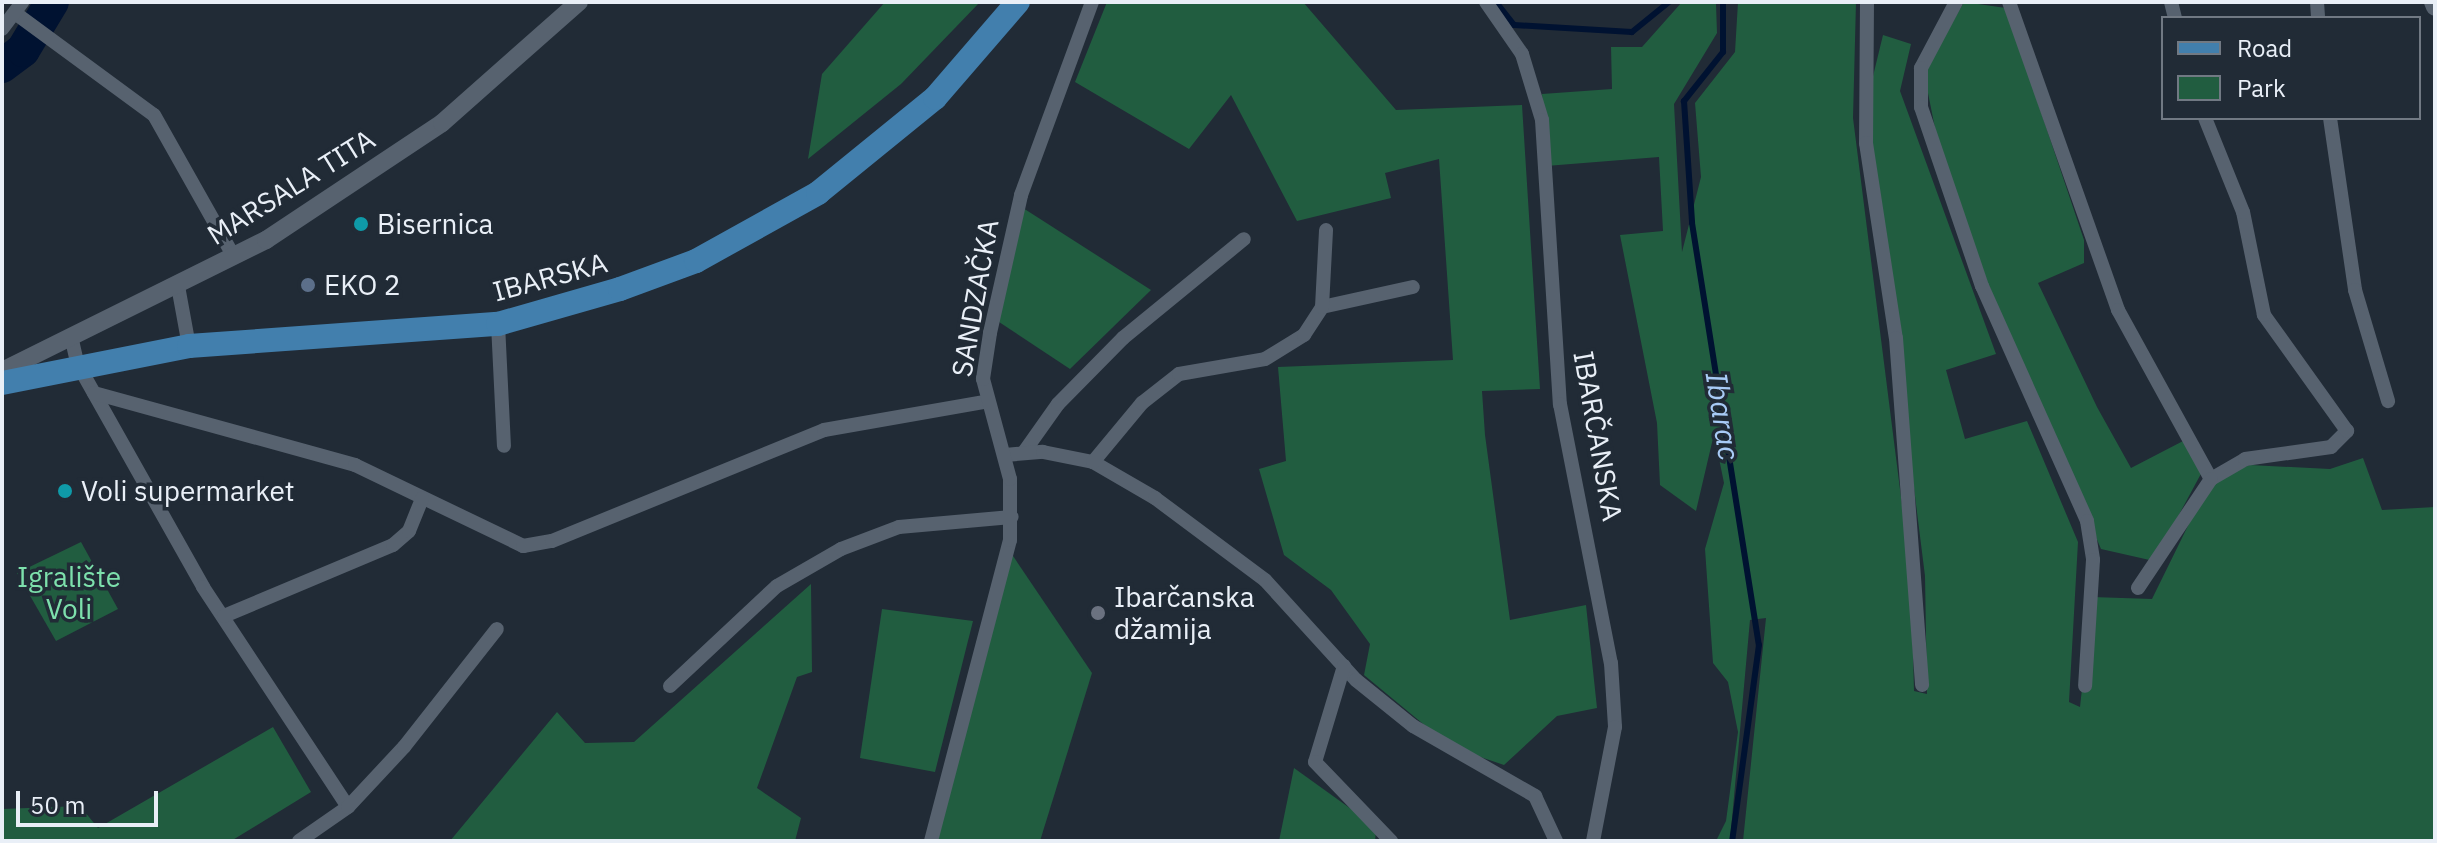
<!DOCTYPE html>
<meta charset="utf-8">
<style>
body{margin:0}
#map{position:relative;width:2437px;height:843px;overflow:hidden;background:#212b36;font-family:"IBM Plex Sans",sans-serif}
div>[style]{position:absolute}
[style*='--x']{left:calc(var(--x)*1px);top:calc(var(--y)*1px);width:calc(var(--w)*1px);rotate:calc(var(--a)*1deg)}
.green>*{inset:0;background:#215d40}
.stream>*{height:6px;margin:-3px;padding:0 3px;transform-origin:3px;border-radius:3px;background:#001231}
.river>*{height:34px;margin:-17px;padding:0 17px;transform-origin:17px;border-radius:17px;background:#001231}
.minor>*{height:14px;margin:-7px;padding:0 7px;transform-origin:7px;border-radius:7px;background:#57626f}
.tertiary>*{height:18px;margin:-9px;padding:0 9px;transform-origin:9px;border-radius:9px;background:#57626f}
.primary>*{height:24px;margin:-12px;padding:0 12px;transform-origin:12px;border-radius:12px;background:#427fad}
.dots>*{width:22px;height:22px;translate:-50% -50%;box-sizing:border-box;border:4px solid #212b36;border-radius:50%}
span{translate:-50% -50%;white-space:nowrap;text-align:center;line-height:1.15;-webkit-text-stroke:7px #212b36;paint-order:stroke}
.street-label{font-size:28px;color:#e9eff7}
.poi-label{font-size:28px;color:#e9eff7}
.left{translate:0 -50%;text-align:left}
.park-label{font-size:28px;color:#7de0ac}
.water-label{font-size:30px;color:#a8cbf6;font-style:italic}
.frame{position:absolute;inset:0;border:4px solid #e9eff7;pointer-events:none}
.legend{position:absolute;left:2161px;top:16px;width:260px;height:104px;box-sizing:border-box;background:#212b36;border:2px solid #717983;margin:0;padding:10px 14px;list-style:none;font-size:24px;color:#e9eff7}
.legend li{display:flex;align-items:center;gap:16px;height:40px}
.legend b{width:40px;border:2px solid #717983}
.scale{position:absolute;left:16px;top:791px;width:142px;height:36px;box-sizing:border-box;border:4px solid #e9eff7;border-top:0;padding-left:10px;font-size:24px;line-height:28px;white-space:nowrap;color:#e9eff7;-webkit-text-stroke:6px #212b36;paint-order:stroke}
</style>
<div id="map">
<div class="green">
<i style="clip-path:polygon(885px 2px,980px 2px,901px 84px,808px 159px,822px 74px)"></i>
<i style="clip-path:polygon(1107px 2px,1303px 2px,1396px 110px,1522px 105px,1540px 389px,1482px 391px,1485px 435px,1510px 620px,1586px 605px,1597px 708px,1557px 716px,1504px 765px,1451px 747px,1364px 675px,1370px 644px,1331px 590px,1284px 555px,1259px 469px,1286px 461px,1278px 367px,1453px 360px,1439px 159px,1385px 173px,1391px 198px,1297px 221px,1231px 95px,1189px 149px,1075px 82px)"></i>
<i style="clip-path:polygon(1682px 2px,1716px 4px,1717px 33px,1674px 104px,1682px 252px,1701px 177px,1695px 103px,1735px 52px,1738px 2px,1856px 2px,1853px 118px,1911px 576px,1914px 691px,1927px 694px,1925px 576px,1866px 105px,1883px 35px,1911px 44px,1900px 91px,1996px 354px,1946px 370px,1965px 439px,2027px 421px,2078px 542px,2069px 702px,2080px 707px,2092px 597px,2152px 599px,2211px 479px,2250px 465px,2330px 469px,2363px 458px,2382px 510px,2435px 507px,2435px 841px,1743px 841px,1766px 618px,1750px 620px,1730px 841px,1716px 841px,1726px 821px,1738px 732px,1728px 682px,1713px 663px,1705px 549px,1724px 483px,1714px 434px,1696px 511px,1660px 485px,1657px 423px,1620px 235px,1663px 231px,1659px 157px,1546px 166px,1542px 94px,1612px 89px,1611px 47px,1642px 47px)"></i>
<i style="clip-path:polygon(1964px 2px,2006px 8px,2084px 240px,2084px 263px,2038px 283px,2097px 407px,2131px 468px,2185px 440px,2203px 470px,2154px 561px,2101px 549px,1987px 281px,1936px 133px,1924px 73px)"></i>
<i style="clip-path:polygon(1023px 208px,1151px 290px,1070px 369px,996px 320px)"></i>
<i style="clip-path:polygon(81px 542px,118px 609px,56px 641px,17px 573px)"></i>
<i style="clip-path:polygon(1011px 553px,1092px 673px,1040px 841px,931px 841px)"></i>
<i style="clip-path:polygon(811px 584px,812px 672px,797px 677px,757px 788px,801px 818px,795px 841px,450px 841px,557px 712px,585px 743px,634px 742px)"></i>
<i style="clip-path:polygon(882px 609px,973px 621px,935px 772px,860px 758px)"></i>
<i style="clip-path:polygon(273px 727px,311px 792px,231px 841px,2px 841px,2px 809px,80px 806px,98px 828px)"></i>
<i style="clip-path:polygon(1294px 768px,1358px 814px,1376px 831px,1375px 841px,1279px 841px)"></i>
</div>
<div class="stream">
<i style="--x:1496;--y:2;--w:29;--a:52"></i>
<i style="--x:1514;--y:25;--w:118;--a:3.4"></i>
<i style="--x:1632;--y:32;--w:48;--a:-39"></i>
<i style="--x:1723;--y:2;--w:50;--a:90"></i>
<i style="--x:1723;--y:52;--w:63;--a:128.5"></i>
<i style="--x:1684;--y:101;--w:122;--a:86.2"></i>
<i style="--x:1692;--y:223;--w:427;--a:81"></i>
<i style="--x:1759;--y:645;--w:198;--a:97.8"></i>
</div>
<div class="river">
<i style="--x:2;--y:66;--w:26;--a:-37"></i>
<i style="--x:23;--y:50;--w:56;--a:-58.9"></i>
</div>
<div class="minor">
<i style="--x:1486;--y:2;--w:63;--a:55.3"></i>
<i style="--x:1522;--y:54;--w:69;--a:73.1"></i>
<i style="--x:1542;--y:120;--w:285;--a:86.4"></i>
<i style="--x:1560;--y:404;--w:264;--a:78.9"></i>
<i style="--x:1611;--y:663;--w:64;--a:86.4"></i>
<i style="--x:1615;--y:727;--w:116;--a:100.9"></i>
<i style="--x:1867;--y:2;--w:141;--a:90.4"></i>
<i style="--x:1866;--y:143;--w:197;--a:81.3"></i>
<i style="--x:1896;--y:338;--w:348;--a:85.7"></i>
<i style="--x:1956;--y:2;--w:75;--a:117.9"></i>
<i style="--x:1921;--y:68;--w:39;--a:90"></i>
<i style="--x:1921;--y:107;--w:189;--a:71.2"></i>
<i style="--x:1982;--y:286;--w:257;--a:65.9"></i>
<i style="--x:2087;--y:521;--w:39;--a:81"></i>
<i style="--x:2093;--y:560;--w:126;--a:93.6"></i>
<i style="--x:2009;--y:2;--w:327;--a:70.5"></i>
<i style="--x:2118;--y:310;--w:193;--a:61.2"></i>
<i style="--x:2211;--y:479;--w:39;--a:-30"></i>
<i style="--x:2245;--y:459;--w:87;--a:-7.9"></i>
<i style="--x:2331;--y:447;--w:23;--a:-45"></i>
<i style="--x:2347;--y:431;--w:143;--a:-125.6"></i>
<i style="--x:2264;--y:315;--w:105;--a:-101.5"></i>
<i style="--x:2243;--y:212;--w:101;--a:-112"></i>
<i style="--x:2171;--y:2;--w:16;--a:76"></i>
<i style="--x:2317;--y:2;--w:16;--a:86"></i>
<i style="--x:15;--y:13;--w:172;--a:36.3"></i>
<i style="--x:154;--y:115;--w:163;--a:60.6"></i>
<i style="--x:2;--y:29;--w:34;--a:-53"></i>
<i style="--x:2330;--y:118;--w:174;--a:81.7"></i>
<i style="--x:2355;--y:290;--w:116;--a:73.4"></i>
<i style="--x:178;--y:286;--w:61;--a:79.6"></i>
<i style="--x:1322;--y:307;--w:93;--a:-12.4"></i>
<i style="--x:498;--y:324;--w:122;--a:87.2"></i>
<i style="--x:71;--y:336;--w:28;--a:77"></i>
<i style="--x:77;--y:363;--w:257;--a:60.6"></i>
<i style="--x:203;--y:587;--w:263;--a:56.6"></i>
<i style="--x:94;--y:393;--w:271;--a:15.4"></i>
<i style="--x:355;--y:465;--w:187;--a:25.7"></i>
<i style="--x:523;--y:546;--w:29;--a:-10"></i>
<i style="--x:552;--y:541;--w:294;--a:-22.2"></i>
<i style="--x:824;--y:430;--w:163;--a:-9.9"></i>
<i style="--x:1024;--y:452;--w:59;--a:-54.7"></i>
<i style="--x:1058;--y:404;--w:93;--a:-45.4"></i>
<i style="--x:1123;--y:338;--w:156;--a:-39.3"></i>
<i style="--x:1005;--y:455;--w:38;--a:-5"></i>
<i style="--x:1043;--y:452;--w:51;--a:11.3"></i>
<i style="--x:1093;--y:462;--w:72;--a:30.1"></i>
<i style="--x:1155;--y:498;--w:137;--a:36.7"></i>
<i style="--x:1265;--y:580;--w:135;--a:47.7"></i>
<i style="--x:1356;--y:680;--w:73;--a:38.9"></i>
<i style="--x:1413;--y:726;--w:141;--a:29.8"></i>
<i style="--x:1535;--y:796;--w:50;--a:65"></i>
<i style="--x:1093;--y:462;--w:77;--a:-50.3"></i>
<i style="--x:1142;--y:403;--w:47;--a:-38.1"></i>
<i style="--x:1179;--y:374;--w:87;--a:-9.9"></i>
<i style="--x:1265;--y:359;--w:46;--a:-31.6"></i>
<i style="--x:1304;--y:335;--w:33;--a:-57"></i>
<i style="--x:1322;--y:307;--w:77;--a:-87"></i>
<i style="--x:2138;--y:588;--w:131;--a:-56.2"></i>
<i style="--x:224;--y:616;--w:183;--a:-22.8"></i>
<i style="--x:393;--y:545;--w:21;--a:-41"></i>
<i style="--x:409;--y:531;--w:35;--a:-68"></i>
<i style="--x:1344;--y:666;--w:100;--a:106.8"></i>
<i style="--x:1315;--y:762;--w:110;--a:46.1"></i>
<i style="--x:670;--y:686;--w:146;--a:-43.1"></i>
<i style="--x:777;--y:586;--w:74;--a:-30"></i>
<i style="--x:841;--y:549;--w:62;--a:-20.8"></i>
<i style="--x:899;--y:527;--w:113;--a:-5.1"></i>
<i style="--x:299;--y:841;--w:60;--a:-34.8"></i>
<i style="--x:348;--y:807;--w:82;--a:-47"></i>
<i style="--x:404;--y:747;--w:150;--a:-51.8"></i>
<i style="--x:931;--y:841;--w:311;--a:-75.3"></i>
<i style="--x:1010;--y:540;--w:61;--a:-90"></i>
<i style="--x:1010;--y:479;--w:104;--a:-105.1"></i>
<i style="--x:983;--y:379;--w:47;--a:-81.3"></i>
<i style="--x:990;--y:333;--w:141;--a:-77.3"></i>
<i style="--x:1021;--y:195;--w:206;--a:-69.8"></i>
</div>
<div class="tertiary">
<i style="--x:2433;--y:2;--w:5;--a:68"></i>
<i style="--x:2;--y:371;--w:295;--a:-26.4"></i>
<i style="--x:266;--y:240;--w:211;--a:-33.6"></i>
<i style="--x:442;--y:123;--w:183;--a:-41.5"></i>
</div>
<div class="primary">
<i style="--x:2;--y:383;--w:191;--a:-11.2"></i>
<i style="--x:189;--y:346;--w:310;--a:-4.1"></i>
<i style="--x:498;--y:324;--w:127;--a:-16"></i>
<i style="--x:620;--y:289;--w:81;--a:-20.2"></i>
<i style="--x:696;--y:261;--w:140;--a:-29.1"></i>
<i style="--x:818;--y:193;--w:151;--a:-39.1"></i>
<i style="--x:935;--y:98;--w:127;--a:-49.2"></i>
</div>
<div class="dots">
<i style="left:361px;top:224px;background:#0f9aa8"></i>
<i style="left:308px;top:285px;background:#5c6f8a"></i>
<i style="left:65px;top:491px;background:#0f9aa8"></i>
<i style="left:1098px;top:613px;background:#6b7280"></i>
</div>
<div class="street-label">
<span style="left:291px;top:187px;rotate:-32deg">MARSALA TITA</span>
<span style="left:550px;top:277px;rotate:-15deg">IBARSKA</span>
<span style="left:975px;top:298px;rotate:-80deg">SANDZAČKA</span>
<span style="left:1598px;top:436px;rotate:80deg">IBARČANSKA</span>
</div>
<div class="poi-label">
<span class="left" style="left:377px;top:224px">Bisernica</span>
<span class="left" style="left:324px;top:285px">EKO 2</span>
<span class="left" style="left:81px;top:491px">Voli supermarket</span>
<span class="left" style="left:1114px;top:613px">Ibarčanska<br>džamija</span>
</div>
<div class="park-label">
<span style="left:69px;top:593px">Igralište<br>Voli</span>
</div>
<div class="water-label">
<span style="left:1723px;top:416px;rotate:81deg">Ibarac</span>
</div>
<div class="frame"></div>
<ul class="legend">
<li><b style="height:10px;background:#427fad"></b>Road</li>
<li><b style="height:22px;background:#215d40"></b>Park</li>
</ul>
<div class="scale">50 m</div>
</div>
